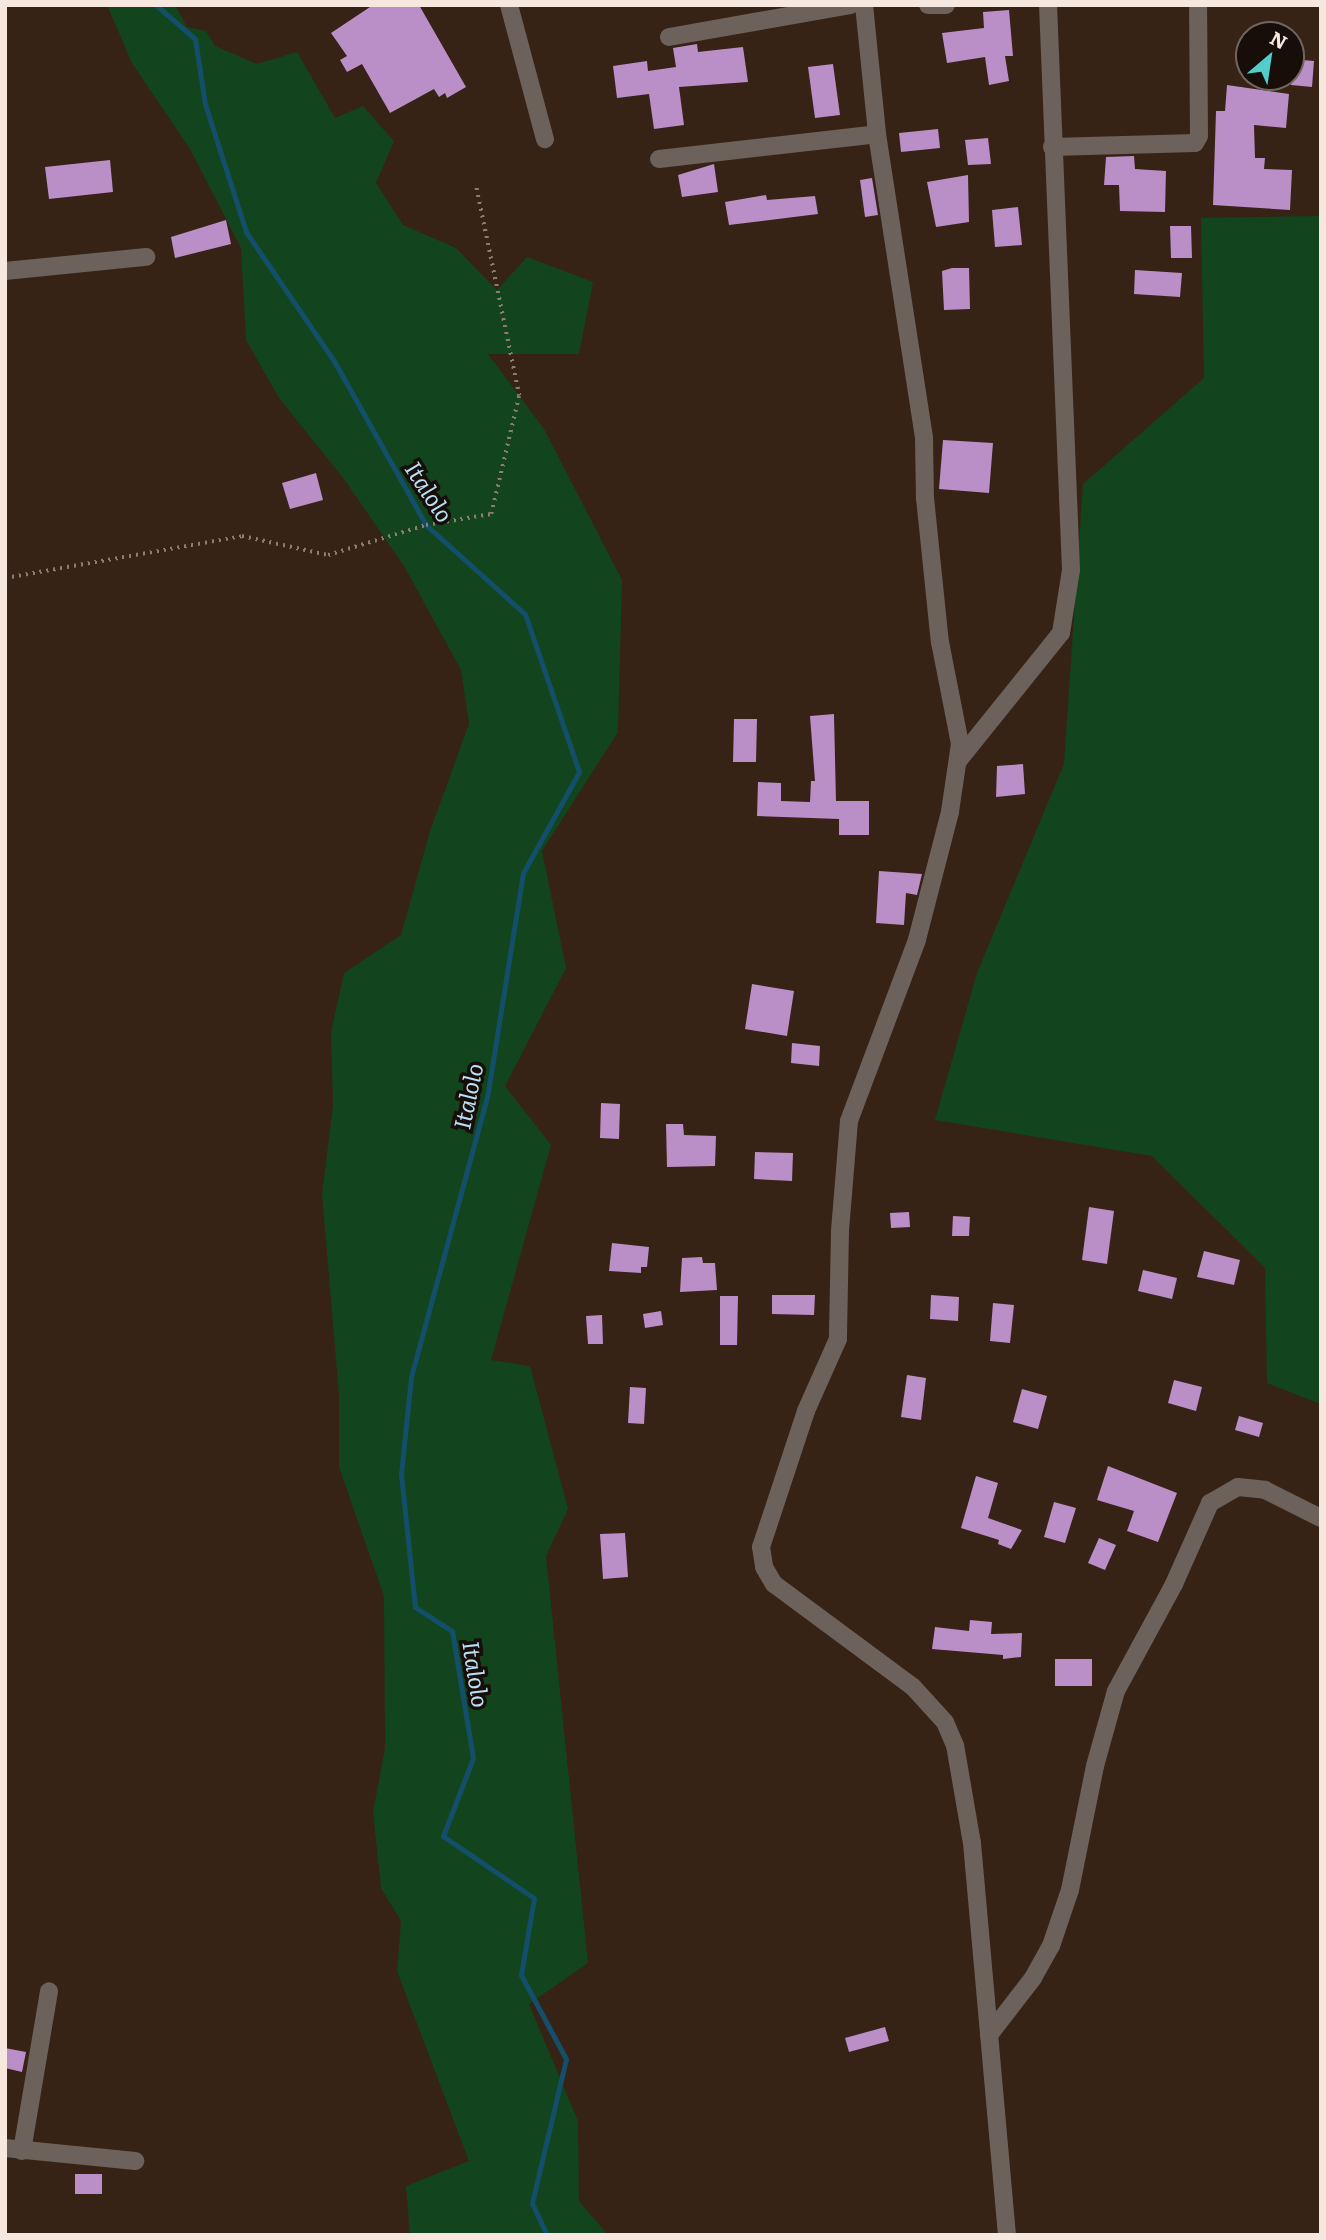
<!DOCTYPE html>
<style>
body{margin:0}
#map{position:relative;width:1326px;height:2240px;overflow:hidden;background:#372216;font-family:Literata,serif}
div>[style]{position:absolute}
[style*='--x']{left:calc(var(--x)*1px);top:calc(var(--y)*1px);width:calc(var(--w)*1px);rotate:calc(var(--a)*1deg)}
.green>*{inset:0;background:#12451d}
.stream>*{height:5px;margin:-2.5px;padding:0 2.5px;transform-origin:2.5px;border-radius:2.5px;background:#134f6b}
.building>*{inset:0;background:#ba8ec6}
.path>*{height:3.5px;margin-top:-1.75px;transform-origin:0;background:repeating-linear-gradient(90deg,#8e7c72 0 2px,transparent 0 7px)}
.minor>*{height:18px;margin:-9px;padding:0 9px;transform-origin:9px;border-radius:9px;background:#6c615b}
span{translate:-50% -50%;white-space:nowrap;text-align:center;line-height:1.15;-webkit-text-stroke:7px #180e09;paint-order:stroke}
.water-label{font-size:23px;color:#bae0f5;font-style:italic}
.frame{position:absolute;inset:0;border:7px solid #f6e7df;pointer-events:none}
.north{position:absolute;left:1235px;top:21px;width:70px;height:70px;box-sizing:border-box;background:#180e09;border:2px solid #71655f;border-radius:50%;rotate:29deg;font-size:19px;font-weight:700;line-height:28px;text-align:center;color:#f6e7df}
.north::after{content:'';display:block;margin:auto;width:24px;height:32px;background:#52cdcc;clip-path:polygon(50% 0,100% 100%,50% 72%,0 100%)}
</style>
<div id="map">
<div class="green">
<i style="clip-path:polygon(107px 5px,175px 5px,187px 27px,206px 31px,215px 46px,257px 64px,297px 52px,335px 118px,363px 106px,394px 141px,376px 183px,403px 225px,456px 248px,497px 290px,527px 257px,593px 282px,579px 354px,488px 354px,544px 429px,622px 580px,618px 732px,542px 851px,566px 968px,505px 1086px,551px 1145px,491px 1360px,530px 1366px,568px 1509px,546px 1556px,588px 1963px,529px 2004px,578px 2121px,579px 2201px,608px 2235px,410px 2235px,406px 2186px,469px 2161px,397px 1971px,401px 1921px,381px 1888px,373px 1812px,385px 1748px,384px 1596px,339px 1467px,339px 1395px,322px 1194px,333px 1106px,331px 1032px,344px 973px,401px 935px,430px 831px,469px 724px,461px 670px,404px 566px,344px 479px,279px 398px,246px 340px,241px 248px,190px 149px,132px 63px)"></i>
<i style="clip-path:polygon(1321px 216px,1321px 1404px,1267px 1383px,1265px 1268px,1152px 1156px,935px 1120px,977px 973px,1064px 764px,1083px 484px,1204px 378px,1201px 218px)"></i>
</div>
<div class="stream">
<i style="--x:156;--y:5;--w:52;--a:41.1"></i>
<i style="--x:195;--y:39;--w:66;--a:81.3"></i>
<i style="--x:205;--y:104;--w:134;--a:72.2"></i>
<i style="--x:246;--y:232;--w:156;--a:55.7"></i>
<i style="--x:334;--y:361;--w:188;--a:60.7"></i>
<i style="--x:426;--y:525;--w:133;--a:42"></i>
<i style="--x:525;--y:614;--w:167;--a:71.1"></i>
<i style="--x:579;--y:772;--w:115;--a:119"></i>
<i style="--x:523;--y:873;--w:227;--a:99.1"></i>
<i style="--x:487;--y:1097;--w:290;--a:105.2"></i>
<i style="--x:411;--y:1377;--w:98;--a:95.9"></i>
<i style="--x:401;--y:1474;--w:134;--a:84"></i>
<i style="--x:415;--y:1607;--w:44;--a:33"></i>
<i style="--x:452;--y:1631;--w:129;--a:80.6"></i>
<i style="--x:473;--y:1758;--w:84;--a:111"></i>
<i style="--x:443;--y:1836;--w:110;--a:34.3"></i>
<i style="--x:534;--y:1898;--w:78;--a:99.6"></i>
<i style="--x:521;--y:1975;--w:95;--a:61.8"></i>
<i style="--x:566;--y:2059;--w:148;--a:103.3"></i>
<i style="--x:532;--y:2203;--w:35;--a:65"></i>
</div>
<div class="building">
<i style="clip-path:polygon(373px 5px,419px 5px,466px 87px,447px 98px,445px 93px,439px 97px,434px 89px,390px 113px,362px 64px,347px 72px,340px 60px,347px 56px,331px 33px)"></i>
<i style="clip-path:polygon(1009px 10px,1013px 56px,1005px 56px,1009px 81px,989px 85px,985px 57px,947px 63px,942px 33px,984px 28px,983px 12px)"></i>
<i style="clip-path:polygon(697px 44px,698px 52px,743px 47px,748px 82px,679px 87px,684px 125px,654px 129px,649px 94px,617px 98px,613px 66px,647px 61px,648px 71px,676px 67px,673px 48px)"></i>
<i style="clip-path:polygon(1291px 59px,1314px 61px,1312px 87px,1291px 85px)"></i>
<i style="clip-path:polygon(833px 64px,840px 115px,815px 118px,808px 67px)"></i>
<i style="clip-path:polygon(1227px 85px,1289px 94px,1286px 128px,1254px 125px,1255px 158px,1265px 158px,1264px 169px,1292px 170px,1290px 210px,1213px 205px,1216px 111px,1225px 111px)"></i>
<i style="clip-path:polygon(938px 129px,940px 148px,901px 152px,899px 133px)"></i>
<i style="clip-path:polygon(988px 138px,991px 164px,968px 165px,965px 140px)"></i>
<i style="clip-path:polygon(1134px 156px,1135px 169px,1166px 171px,1165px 212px,1120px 211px,1119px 185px,1104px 185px,1106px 157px)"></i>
<i style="clip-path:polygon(110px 160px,113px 192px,49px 199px,45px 167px)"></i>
<i style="clip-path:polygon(714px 164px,718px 192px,682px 197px,678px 175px)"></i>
<i style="clip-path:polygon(968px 175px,969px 222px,936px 227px,927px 182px)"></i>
<i style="clip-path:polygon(872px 178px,878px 215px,865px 217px,860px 180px)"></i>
<i style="clip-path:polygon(766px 195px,767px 200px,815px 196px,818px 214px,729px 225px,725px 202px)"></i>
<i style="clip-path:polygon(1018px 207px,1022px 245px,995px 247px,992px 210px)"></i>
<i style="clip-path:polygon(226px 220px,231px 244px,175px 258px,171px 237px)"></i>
<i style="clip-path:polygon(1170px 226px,1191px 226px,1192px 258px,1171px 258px)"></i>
<i style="clip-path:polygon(952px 268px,969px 268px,970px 309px,944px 310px,942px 271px)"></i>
<i style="clip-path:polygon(1135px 270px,1182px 273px,1180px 297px,1134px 294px)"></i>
<i style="clip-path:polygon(943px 440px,993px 443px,989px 493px,939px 489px)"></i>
<i style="clip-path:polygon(316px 473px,323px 500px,290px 509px,282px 483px)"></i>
<i style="clip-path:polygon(834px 714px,836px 801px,869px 801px,869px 835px,839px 835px,839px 819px,757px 816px,758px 782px,781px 783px,781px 801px,810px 802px,811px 781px,815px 781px,810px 716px)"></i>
<i style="clip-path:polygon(734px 719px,757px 719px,756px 762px,733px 762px)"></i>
<i style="clip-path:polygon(1023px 764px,1025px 794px,996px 797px,997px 766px)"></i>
<i style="clip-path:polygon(879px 871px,922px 874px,917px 895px,906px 893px,904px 925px,876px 923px)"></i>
<i style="clip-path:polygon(752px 984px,794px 991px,787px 1036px,745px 1029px)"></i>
<i style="clip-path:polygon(792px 1043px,820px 1046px,819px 1066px,791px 1063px)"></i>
<i style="clip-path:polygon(601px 1103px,620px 1104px,619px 1139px,600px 1138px)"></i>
<i style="clip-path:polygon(666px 1124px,683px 1124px,684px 1135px,716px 1136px,715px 1166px,667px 1167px)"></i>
<i style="clip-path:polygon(755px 1152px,793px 1153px,792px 1181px,754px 1179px)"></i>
<i style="clip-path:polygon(1089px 1207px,1114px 1211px,1107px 1264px,1082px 1260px)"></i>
<i style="clip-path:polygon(909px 1212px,910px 1227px,891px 1228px,890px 1213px)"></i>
<i style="clip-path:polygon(953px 1216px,970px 1217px,969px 1236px,952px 1236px)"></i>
<i style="clip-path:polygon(612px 1243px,649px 1247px,647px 1267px,641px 1267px,641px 1273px,609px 1271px)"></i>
<i style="clip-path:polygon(1204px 1251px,1240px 1260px,1234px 1285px,1197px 1277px)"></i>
<i style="clip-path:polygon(702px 1257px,703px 1263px,715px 1263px,717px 1290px,680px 1292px,682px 1258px)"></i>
<i style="clip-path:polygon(1143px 1270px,1177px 1278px,1172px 1299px,1138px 1291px)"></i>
<i style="clip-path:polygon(772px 1295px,815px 1295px,814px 1315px,772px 1314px)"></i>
<i style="clip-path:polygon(931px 1295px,959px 1297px,958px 1321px,930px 1319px)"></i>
<i style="clip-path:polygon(720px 1296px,738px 1296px,737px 1345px,720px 1345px)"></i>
<i style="clip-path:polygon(993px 1303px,1014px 1305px,1010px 1343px,990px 1341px)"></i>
<i style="clip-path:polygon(661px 1311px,663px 1325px,645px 1328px,643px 1314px)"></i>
<i style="clip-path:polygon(602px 1315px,603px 1344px,588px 1344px,586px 1316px)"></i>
<i style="clip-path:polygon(907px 1375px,926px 1378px,921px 1420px,901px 1417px)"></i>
<i style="clip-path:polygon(1174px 1380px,1202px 1387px,1196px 1411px,1168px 1403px)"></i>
<i style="clip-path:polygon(630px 1387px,646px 1388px,644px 1424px,628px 1423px)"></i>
<i style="clip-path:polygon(1022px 1389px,1047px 1396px,1038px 1429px,1013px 1422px)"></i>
<i style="clip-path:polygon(1239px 1416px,1263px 1423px,1259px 1437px,1235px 1430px)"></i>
<i style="clip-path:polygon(1108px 1466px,1177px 1493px,1158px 1542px,1127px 1531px,1134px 1511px,1097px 1500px)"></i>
<i style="clip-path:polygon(976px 1476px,998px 1483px,988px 1518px,1022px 1530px,1011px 1549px,998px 1544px,999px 1540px,961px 1528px)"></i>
<i style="clip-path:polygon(1054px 1502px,1076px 1508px,1065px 1543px,1044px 1537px)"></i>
<i style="clip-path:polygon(625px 1533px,628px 1577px,603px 1579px,600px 1534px)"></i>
<i style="clip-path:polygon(1099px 1538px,1116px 1545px,1105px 1570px,1088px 1563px)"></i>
<i style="clip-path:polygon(970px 1620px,992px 1622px,991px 1634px,1022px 1633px,1021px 1657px,1003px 1659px,1003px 1655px,932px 1649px,935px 1627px,969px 1631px)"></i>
<i style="clip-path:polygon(1055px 1659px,1092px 1659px,1092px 1686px,1055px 1686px)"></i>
<i style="clip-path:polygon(885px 2027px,889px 2041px,849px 2052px,845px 2038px)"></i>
<i style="clip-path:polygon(5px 2048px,26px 2052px,22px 2072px,5px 2068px)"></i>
<i style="clip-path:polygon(75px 2174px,102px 2174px,102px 2194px,75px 2194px)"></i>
</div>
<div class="path">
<i style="--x:5;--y:578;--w:241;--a:-10"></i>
<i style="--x:242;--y:536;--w:88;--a:12.5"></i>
<i style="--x:328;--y:555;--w:102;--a:-17"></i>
<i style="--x:426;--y:525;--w:66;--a:-9.6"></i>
<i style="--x:491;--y:514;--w:121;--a:-76.7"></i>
<i style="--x:519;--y:396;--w:214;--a:-101.6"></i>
</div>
<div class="minor">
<i style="--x:509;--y:5;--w:139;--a:75"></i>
<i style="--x:864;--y:5;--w:130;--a:84.2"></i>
<i style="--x:877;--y:134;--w:307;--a:81.2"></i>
<i style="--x:924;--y:437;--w:61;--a:89.1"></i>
<i style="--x:925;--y:498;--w:145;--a:84.1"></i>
<i style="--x:940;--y:642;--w:104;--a:78.9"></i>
<i style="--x:960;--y:744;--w:69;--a:98.4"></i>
<i style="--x:950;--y:812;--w:132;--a:104.5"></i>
<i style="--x:917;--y:940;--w:193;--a:110.6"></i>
<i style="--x:849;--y:1121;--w:110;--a:94.7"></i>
<i style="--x:840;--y:1231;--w:108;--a:91.1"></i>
<i style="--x:838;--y:1339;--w:79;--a:114"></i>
<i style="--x:806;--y:1411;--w:143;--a:108.3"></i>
<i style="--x:761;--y:1547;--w:20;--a:81"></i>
<i style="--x:764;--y:1567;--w:20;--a:60"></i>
<i style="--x:774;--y:1584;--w:173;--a:36.5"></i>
<i style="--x:913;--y:1687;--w:47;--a:47.6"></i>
<i style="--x:945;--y:1722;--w:25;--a:67"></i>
<i style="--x:955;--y:1745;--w:99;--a:80.2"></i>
<i style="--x:972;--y:1843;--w:394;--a:84.9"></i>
<i style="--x:928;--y:5;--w:18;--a:0"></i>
<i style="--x:669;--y:37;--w:185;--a:-10"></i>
<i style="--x:1052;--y:147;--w:143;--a:-1.6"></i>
<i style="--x:1195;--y:143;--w:8;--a:-60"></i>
<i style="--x:1199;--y:136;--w:131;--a:-90.4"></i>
<i style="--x:659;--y:159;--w:219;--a:-6.5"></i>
<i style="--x:5;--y:271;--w:142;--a:-5.7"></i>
<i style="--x:958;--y:761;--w:164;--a:-51.2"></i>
<i style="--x:1061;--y:633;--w:64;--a:-81"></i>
<i style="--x:1071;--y:570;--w:565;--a:-92.33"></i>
<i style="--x:989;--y:2035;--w:72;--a:-52.3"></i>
<i style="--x:1033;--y:1978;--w:37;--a:-61"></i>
<i style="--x:1051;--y:1946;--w:59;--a:-71.3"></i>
<i style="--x:1070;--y:1890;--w:126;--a:-78.6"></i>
<i style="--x:1095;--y:1766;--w:78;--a:-74.4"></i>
<i style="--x:1116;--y:1691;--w:122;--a:-61.5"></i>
<i style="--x:1174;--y:1584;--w:89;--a:-66"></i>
<i style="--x:1210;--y:1503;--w:32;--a:-30"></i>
<i style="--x:1238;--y:1487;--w:27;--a:6"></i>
<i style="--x:1265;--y:1490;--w:63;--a:26.6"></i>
<i style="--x:5;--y:2148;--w:131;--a:5.7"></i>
<i style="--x:22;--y:2151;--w:162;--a:-80.4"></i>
</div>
<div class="water-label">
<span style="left:430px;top:491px;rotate:57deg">Italolo</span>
<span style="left:467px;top:1096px;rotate:-78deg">Italolo</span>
<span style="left:477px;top:1674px;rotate:81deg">Italolo</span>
</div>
<div class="frame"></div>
<div class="north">N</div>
</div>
